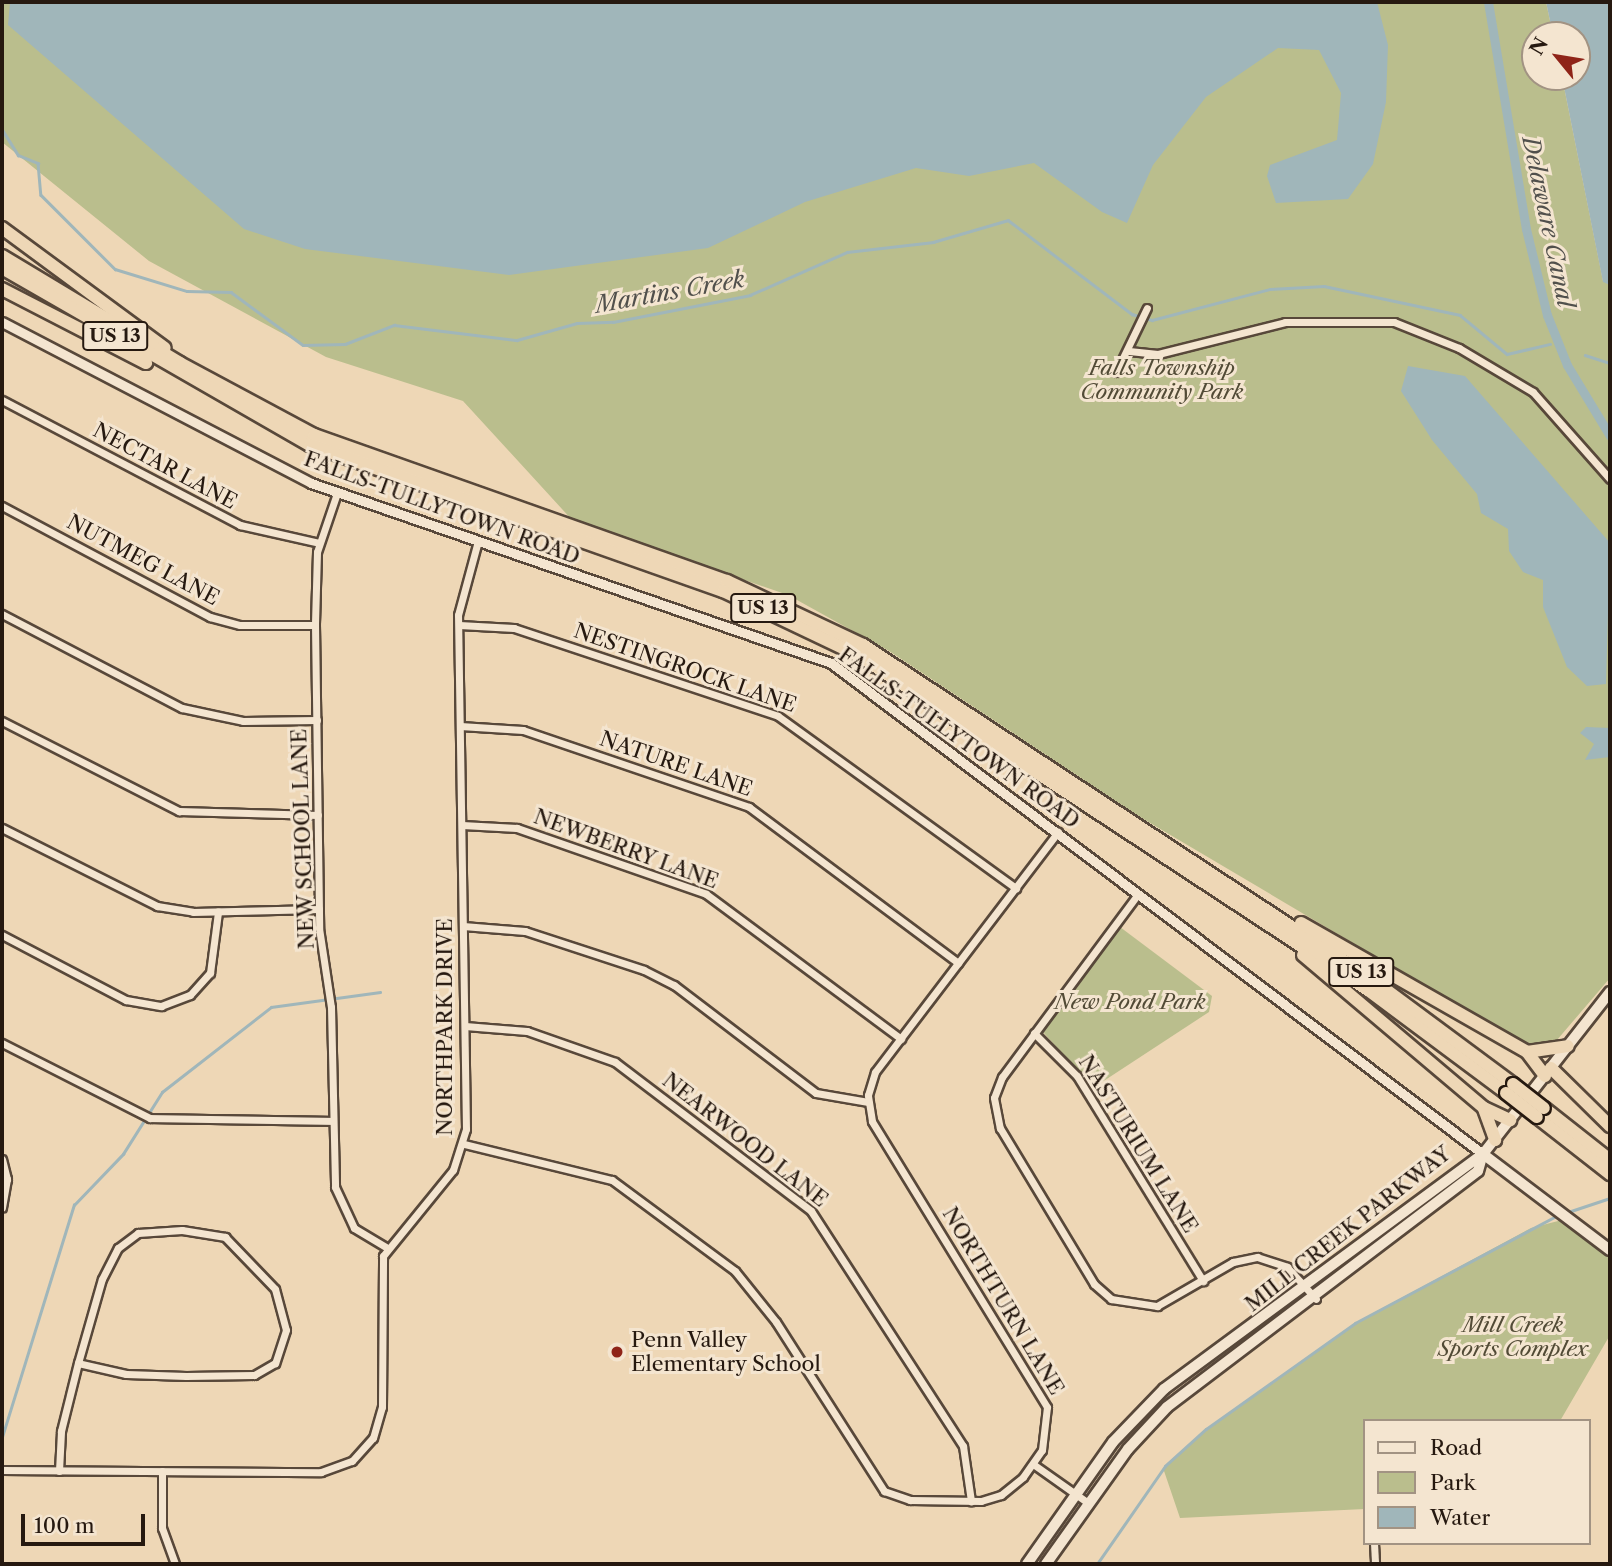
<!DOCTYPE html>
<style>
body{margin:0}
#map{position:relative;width:1612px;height:1566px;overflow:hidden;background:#eed7b6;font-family:"Libre Caslon Text",serif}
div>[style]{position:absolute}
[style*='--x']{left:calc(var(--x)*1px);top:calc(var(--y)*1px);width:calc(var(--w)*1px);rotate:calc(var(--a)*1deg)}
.green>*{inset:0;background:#babe8d}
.water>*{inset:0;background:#a0b6ba}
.stream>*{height:2.5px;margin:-1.25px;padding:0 1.25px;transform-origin:1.25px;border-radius:1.25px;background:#a0b6ba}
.canal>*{height:9px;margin:-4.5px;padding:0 4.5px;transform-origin:4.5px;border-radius:4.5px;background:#a0b6ba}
.roads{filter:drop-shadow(2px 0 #58483a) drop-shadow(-2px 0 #58483a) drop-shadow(0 2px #58483a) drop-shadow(0 -2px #58483a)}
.minor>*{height:7px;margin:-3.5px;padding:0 3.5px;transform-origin:3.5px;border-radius:3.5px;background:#f4e5d0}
.tertiary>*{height:9px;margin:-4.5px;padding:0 4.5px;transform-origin:4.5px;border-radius:4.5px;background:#f4e5d0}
.secondary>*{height:10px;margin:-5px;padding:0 5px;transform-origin:5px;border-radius:5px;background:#f4e5d0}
.motorway>*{height:12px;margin:-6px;padding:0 6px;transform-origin:6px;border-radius:6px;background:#eed7b6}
.bridges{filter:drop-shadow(2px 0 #261910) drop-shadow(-2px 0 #261910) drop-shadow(0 2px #261910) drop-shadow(0 -2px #261910)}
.motorway-bridge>*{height:12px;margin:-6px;padding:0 6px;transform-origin:6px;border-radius:6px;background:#eed7b6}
.dots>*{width:19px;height:19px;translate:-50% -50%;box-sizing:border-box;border:4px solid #f4e5d0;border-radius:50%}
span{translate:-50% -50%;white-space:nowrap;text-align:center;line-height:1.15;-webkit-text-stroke:6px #f4e5d0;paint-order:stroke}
.shield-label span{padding:2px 5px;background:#f4e5d0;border:2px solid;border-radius:5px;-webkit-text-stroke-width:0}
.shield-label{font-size:19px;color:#261910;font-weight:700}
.park-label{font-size:21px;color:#524b36;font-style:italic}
.street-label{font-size:21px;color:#261910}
.poi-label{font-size:21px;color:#261910}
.left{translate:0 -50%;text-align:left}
.water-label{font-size:23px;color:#51504c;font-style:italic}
.frame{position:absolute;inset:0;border:4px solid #261910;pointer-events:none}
.legend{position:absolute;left:1363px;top:1419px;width:228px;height:126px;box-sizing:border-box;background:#f4e5d0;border:2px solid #a29383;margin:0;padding:9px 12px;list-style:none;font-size:21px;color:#261910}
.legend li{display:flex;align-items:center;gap:14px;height:35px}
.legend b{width:35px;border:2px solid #a29383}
.north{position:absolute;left:1521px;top:21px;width:70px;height:70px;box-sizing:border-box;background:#f4e5d0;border:2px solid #a29383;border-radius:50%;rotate:300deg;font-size:19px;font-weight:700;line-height:28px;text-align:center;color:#261910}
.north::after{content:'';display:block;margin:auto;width:24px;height:32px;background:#8f2418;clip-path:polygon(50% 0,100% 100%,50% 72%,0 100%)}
.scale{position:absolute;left:21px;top:1514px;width:124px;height:32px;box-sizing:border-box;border:4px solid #261910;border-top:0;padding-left:9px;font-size:21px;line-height:24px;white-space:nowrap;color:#261910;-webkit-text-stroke:5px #f4e5d0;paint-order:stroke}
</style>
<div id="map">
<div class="green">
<i style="clip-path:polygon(2px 2px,1546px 2px,1553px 35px,1535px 35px,1535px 77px,1562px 77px,1603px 281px,1610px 285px,1610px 978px,1551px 1047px,1527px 1046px,1140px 817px,889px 651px,788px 595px,573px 521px,463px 401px,326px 357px,149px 261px,2px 142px)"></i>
<i style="clip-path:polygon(1120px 927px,1212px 996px,1209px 1012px,1093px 1088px,1043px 1032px)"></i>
<i style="clip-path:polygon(1562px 1220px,1610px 1256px,1610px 1335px,1560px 1421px,1365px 1421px,1365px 1509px,1180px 1518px,1163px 1468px,1206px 1429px,1355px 1323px,1531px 1228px)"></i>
</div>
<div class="water">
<i style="clip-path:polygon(10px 2px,1377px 2px,1388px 45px,1386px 102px,1373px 164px,1348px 199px,1276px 203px,1267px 176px,1270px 165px,1337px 140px,1341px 93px,1319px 50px,1278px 48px,1206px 97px,1153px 165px,1127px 223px,1102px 212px,1034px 163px,969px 176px,916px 168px,805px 202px,708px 248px,509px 275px,305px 249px,244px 229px,8px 25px)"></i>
<i style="clip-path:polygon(1546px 2px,1610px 2px,1610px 285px,1603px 282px,1562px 77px,1577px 77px,1577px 35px,1553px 35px)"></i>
<i style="clip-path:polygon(1408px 366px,1465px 376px,1610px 543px,1606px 684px,1587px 686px,1567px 667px,1543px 607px,1543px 580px,1523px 572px,1509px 551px,1508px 529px,1481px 513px,1477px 494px,1432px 440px,1401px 391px)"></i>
<i style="clip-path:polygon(1586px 727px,1610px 728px,1610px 757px,1585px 760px,1594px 744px,1580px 733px)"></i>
</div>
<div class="stream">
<i style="--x:2;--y:129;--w:31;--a:58"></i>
<i style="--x:18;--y:155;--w:22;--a:22"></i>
<i style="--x:38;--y:163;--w:32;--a:85"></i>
<i style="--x:41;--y:195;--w:105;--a:45"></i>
<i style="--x:115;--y:269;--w:75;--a:17"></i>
<i style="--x:187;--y:291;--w:44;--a:1.3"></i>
<i style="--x:231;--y:292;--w:89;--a:36.4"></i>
<i style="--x:303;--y:345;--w:42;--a:-1.4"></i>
<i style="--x:345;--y:344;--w:53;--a:-21.2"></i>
<i style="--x:394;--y:325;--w:124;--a:7"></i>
<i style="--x:517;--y:340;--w:62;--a:-15.8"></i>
<i style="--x:577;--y:323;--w:36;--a:-2"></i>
<i style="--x:613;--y:322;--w:140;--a:-11.1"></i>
<i style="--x:750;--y:295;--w:106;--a:-23.9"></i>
<i style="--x:847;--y:252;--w:87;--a:-6.6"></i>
<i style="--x:933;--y:242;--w:78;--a:-16.3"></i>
<i style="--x:1008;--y:220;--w:156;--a:37.2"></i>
<i style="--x:1132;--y:314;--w:21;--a:17"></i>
<i style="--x:1152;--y:320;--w:122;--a:-14.7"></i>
<i style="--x:1270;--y:289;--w:54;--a:-3.2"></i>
<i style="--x:1324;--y:286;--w:139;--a:12"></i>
<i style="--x:1460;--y:315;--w:61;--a:39.7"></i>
<i style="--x:1507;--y:354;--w:44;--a:-13.1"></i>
<i style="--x:1585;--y:355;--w:26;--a:18"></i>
<i style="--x:1565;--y:1213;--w:47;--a:-18.4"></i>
<i style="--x:2;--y:1437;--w:243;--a:-72.8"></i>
<i style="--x:74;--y:1205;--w:71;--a:-46.1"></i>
<i style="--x:123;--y:1154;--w:73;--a:-57.8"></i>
<i style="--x:162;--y:1092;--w:138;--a:-37.9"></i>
<i style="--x:271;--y:1007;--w:110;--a:-7.8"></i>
<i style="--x:1097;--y:1564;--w:119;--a:-55.2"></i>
<i style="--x:1165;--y:1466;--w:55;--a:-42.1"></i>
<i style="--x:1206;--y:1429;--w:183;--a:-35.4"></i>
<i style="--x:1355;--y:1323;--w:230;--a:-28"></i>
</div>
<div class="canal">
<i style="--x:1488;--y:2;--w:230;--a:80.5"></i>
<i style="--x:1526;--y:229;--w:89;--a:76.3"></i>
<i style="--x:1547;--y:315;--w:54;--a:68.2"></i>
<i style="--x:1567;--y:365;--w:83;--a:58.8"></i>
</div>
<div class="roads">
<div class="minor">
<i style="--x:1129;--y:351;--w:29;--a:6"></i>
<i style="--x:1158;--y:354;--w:131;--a:-14.1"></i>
<i style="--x:1285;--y:322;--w:109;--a:0"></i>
<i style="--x:1394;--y:322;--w:70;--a:21.8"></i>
<i style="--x:1459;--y:348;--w:86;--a:30.7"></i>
<i style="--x:1533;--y:392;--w:116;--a:48.5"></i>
<i style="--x:1116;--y:372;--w:71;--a:-64.2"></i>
<i style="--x:2;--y:400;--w:269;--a:27.7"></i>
<i style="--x:240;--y:525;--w:81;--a:12.8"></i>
<i style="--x:337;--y:493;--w:62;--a:108.7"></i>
<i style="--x:317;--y:552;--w:73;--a:91.6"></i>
<i style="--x:315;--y:625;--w:303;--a:89.2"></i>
<i style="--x:319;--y:928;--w:80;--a:81.4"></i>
<i style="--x:331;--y:1007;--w:180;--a:88.7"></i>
<i style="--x:335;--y:1187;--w:45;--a:65.1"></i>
<i style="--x:354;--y:1228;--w:37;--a:31"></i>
<i style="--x:2;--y:506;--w:236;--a:28.1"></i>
<i style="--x:210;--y:617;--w:31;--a:15"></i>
<i style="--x:240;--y:625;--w:75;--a:0"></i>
<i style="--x:2;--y:614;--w:203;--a:27.6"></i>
<i style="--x:182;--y:708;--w:62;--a:12"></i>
<i style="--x:243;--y:721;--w:74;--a:-0.8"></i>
<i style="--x:459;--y:625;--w:55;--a:3.1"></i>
<i style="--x:514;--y:628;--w:278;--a:18.4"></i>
<i style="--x:778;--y:716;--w:294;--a:35.9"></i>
<i style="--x:2;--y:721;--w:199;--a:27"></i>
<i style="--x:179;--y:811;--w:139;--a:1.6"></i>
<i style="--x:460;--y:726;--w:63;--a:3.6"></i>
<i style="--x:523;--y:730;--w:239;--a:18.8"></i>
<i style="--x:749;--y:807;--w:261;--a:36.7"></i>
<i style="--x:462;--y:825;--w:55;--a:3.1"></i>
<i style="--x:517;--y:828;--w:200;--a:19.2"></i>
<i style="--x:706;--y:894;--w:243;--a:36.6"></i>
<i style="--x:2;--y:828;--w:174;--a:26.7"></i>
<i style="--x:157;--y:906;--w:36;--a:9"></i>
<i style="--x:193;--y:912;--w:126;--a:-1.4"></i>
<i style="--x:1138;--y:894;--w:228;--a:126.6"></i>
<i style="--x:1002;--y:1077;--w:22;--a:111"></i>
<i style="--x:994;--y:1098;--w:31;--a:79"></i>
<i style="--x:1000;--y:1128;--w:182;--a:58.9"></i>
<i style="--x:1094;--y:1284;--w:23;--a:41"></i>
<i style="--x:1111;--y:1299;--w:47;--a:8.7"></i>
<i style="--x:1157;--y:1306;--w:88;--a:-30.1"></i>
<i style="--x:1233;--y:1262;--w:25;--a:-12"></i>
<i style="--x:1257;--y:1257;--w:32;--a:18"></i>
<i style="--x:1287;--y:1267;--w:43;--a:47.8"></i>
<i style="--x:463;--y:926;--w:62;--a:4.6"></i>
<i style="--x:525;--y:931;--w:125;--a:18.1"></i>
<i style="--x:644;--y:970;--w:34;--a:27"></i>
<i style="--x:674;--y:985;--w:178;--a:37.3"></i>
<i style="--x:816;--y:1093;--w:53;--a:9.8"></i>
<i style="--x:2;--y:935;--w:140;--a:27.7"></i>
<i style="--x:126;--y:1000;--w:36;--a:10"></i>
<i style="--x:161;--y:1006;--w:31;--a:-21"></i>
<i style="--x:190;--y:995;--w:30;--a:-48"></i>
<i style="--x:210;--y:973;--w:62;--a:-82.5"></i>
<i style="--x:465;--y:1026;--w:62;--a:4.6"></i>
<i style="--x:527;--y:1031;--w:93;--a:19.4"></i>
<i style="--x:615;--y:1062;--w:246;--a:37.2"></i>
<i style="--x:811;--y:1211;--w:280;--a:57.1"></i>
<i style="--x:963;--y:1446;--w:56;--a:81.7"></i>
<i style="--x:1034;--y:1033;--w:61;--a:45"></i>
<i style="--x:1077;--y:1076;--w:241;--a:58.4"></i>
<i style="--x:2;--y:1043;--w:166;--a:26.9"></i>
<i style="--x:150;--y:1118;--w:183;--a:0.9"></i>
<i style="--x:464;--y:1144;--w:152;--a:13.7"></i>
<i style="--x:612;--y:1180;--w:153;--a:36.5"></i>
<i style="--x:735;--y:1271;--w:65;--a:51.2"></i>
<i style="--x:776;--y:1322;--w:201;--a:57.4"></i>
<i style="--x:884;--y:1491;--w:28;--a:19"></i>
<i style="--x:910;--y:1500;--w:71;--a:0.8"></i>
<i style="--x:981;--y:1501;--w:21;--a:-17"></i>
<i style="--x:1001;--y:1495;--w:28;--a:-39"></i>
<i style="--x:1023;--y:1477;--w:33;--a:-55"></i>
<i style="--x:1042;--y:1450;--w:43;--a:-83.4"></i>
<i style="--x:1047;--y:1407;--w:335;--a:-121.5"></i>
<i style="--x:872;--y:1121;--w:26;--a:-99"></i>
<i style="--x:868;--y:1095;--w:24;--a:-73"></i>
<i style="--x:875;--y:1072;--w:302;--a:-52.7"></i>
<i style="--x:2;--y:1159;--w:21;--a:76"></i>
<i style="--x:7;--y:1179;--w:29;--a:100"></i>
<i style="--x:182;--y:1230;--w:44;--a:9.2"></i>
<i style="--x:225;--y:1237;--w:72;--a:46.1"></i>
<i style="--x:275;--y:1289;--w:42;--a:75"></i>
<i style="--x:286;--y:1330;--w:35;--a:108"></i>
<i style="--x:275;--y:1363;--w:24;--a:150"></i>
<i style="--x:254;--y:1375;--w:68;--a:179.2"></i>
<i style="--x:186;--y:1376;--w:60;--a:-178.1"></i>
<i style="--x:126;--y:1374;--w:49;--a:-167.1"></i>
<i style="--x:78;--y:1363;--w:87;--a:-74.1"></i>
<i style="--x:102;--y:1279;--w:35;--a:-63"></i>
<i style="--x:118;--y:1248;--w:25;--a:-37"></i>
<i style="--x:138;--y:1233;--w:44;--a:-3.9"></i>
<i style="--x:1033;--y:1464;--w:67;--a:35.3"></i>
<i style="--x:2;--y:1470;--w:319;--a:0.4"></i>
<i style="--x:321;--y:1472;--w:33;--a:-20"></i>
<i style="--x:352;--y:1461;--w:31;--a:-48"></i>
<i style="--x:373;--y:1438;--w:32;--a:-74"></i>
<i style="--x:382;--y:1407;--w:151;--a:-89.6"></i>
<i style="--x:383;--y:1256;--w:111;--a:-50.9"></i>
<i style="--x:453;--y:1170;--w:43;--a:-72.4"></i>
<i style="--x:466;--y:1129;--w:514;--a:-90.89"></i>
<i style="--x:458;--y:615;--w:77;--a:-74.9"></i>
<i style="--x:59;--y:1471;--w:40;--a:-87.1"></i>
<i style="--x:61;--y:1431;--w:70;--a:-76"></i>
<i style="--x:162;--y:1471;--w:57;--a:90"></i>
<i style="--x:162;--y:1528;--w:38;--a:70"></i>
<i style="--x:1374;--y:1543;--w:21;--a:87"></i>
</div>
<div class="tertiary">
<i style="--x:2;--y:322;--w:348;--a:27.5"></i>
<i style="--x:311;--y:483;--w:550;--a:19.09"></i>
<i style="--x:831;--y:663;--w:816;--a:36.98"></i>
</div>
<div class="secondary">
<i style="--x:1483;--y:1154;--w:206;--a:-51.9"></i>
<i style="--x:1483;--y:1154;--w:159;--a:37.1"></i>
<i style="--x:1027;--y:1564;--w:149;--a:-54.8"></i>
<i style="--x:1113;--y:1442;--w:74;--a:-46.1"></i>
<i style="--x:1164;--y:1389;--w:396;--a:-36.4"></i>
<i style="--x:1046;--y:1564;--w:141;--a:-54.5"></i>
<i style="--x:1128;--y:1449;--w:57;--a:-47.1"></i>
<i style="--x:1167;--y:1407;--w:390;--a:-37.2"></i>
<i style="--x:1478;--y:1171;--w:18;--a:-74"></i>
</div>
<div class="motorway">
<i style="--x:2;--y:228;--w:202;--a:36.4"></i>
<i style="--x:2;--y:256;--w:208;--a:31"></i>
<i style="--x:180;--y:363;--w:152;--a:28.2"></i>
<i style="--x:314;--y:435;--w:438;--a:19.5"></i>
<i style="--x:727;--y:581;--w:150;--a:25.2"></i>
<i style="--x:863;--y:645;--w:612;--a:33.33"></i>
<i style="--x:1374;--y:981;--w:173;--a:36.5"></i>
<i style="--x:2;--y:268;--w:355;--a:29.9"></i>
<i style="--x:310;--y:445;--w:438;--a:19.5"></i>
<i style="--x:723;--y:591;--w:149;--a:25.4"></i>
<i style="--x:858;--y:655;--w:610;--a:33.3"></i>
<i style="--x:1368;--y:990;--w:172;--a:36.7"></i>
<i style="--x:2;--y:289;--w:162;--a:27.2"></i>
<i style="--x:1301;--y:923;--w:260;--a:29.7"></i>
<i style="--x:1527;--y:1052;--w:30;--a:53"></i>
<i style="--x:1303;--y:955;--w:237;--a:40.2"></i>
<i style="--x:1484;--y:1108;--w:29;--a:25"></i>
<i style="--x:1527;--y:1052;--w:41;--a:-8.3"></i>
<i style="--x:1551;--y:1068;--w:83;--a:44.5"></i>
<i style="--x:1544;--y:1108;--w:84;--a:38.2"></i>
<i style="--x:1484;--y:1109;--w:33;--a:70"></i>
<i style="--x:1537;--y:1117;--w:93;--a:38"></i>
</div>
</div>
<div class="bridges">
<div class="motorway-bridge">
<i style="--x:1513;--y:1084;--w:39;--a:38"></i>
<i style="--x:1506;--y:1093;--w:39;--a:38"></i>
</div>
</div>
<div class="dots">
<i style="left:617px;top:1352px;background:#8f2418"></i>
</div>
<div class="shield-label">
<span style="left:115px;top:336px">US 13</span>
<span style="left:763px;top:608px">US 13</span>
<span style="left:1361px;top:972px">US 13</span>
</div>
<div class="park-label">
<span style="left:1162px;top:380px">Falls Township<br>Community Park</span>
<span style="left:1130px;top:1002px">New Pond Park</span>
<span style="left:1513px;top:1337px">Mill Creek<br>Sports Complex</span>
</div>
<div class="street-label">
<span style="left:165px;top:466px;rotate:28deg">NECTAR LANE</span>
<span style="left:442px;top:508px;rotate:20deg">FALLS-TULLYTOWN ROAD</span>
<span style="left:143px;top:560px;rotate:28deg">NUTMEG LANE</span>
<span style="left:685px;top:668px;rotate:19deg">NESTINGROCK LANE</span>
<span style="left:959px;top:738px;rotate:36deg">FALLS-TULLYTOWN ROAD</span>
<span style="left:676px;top:764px;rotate:19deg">NATURE LANE</span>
<span style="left:303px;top:839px;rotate:-92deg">NEW SCHOOL LANE</span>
<span style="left:626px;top:849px;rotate:20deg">NEWBERRY LANE</span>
<span style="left:445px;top:1027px;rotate:-90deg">NORTHPARK DRIVE</span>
<span style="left:745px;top:1140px;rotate:38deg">NEARWOOD LANE</span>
<span style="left:1138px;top:1144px;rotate:58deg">NASTURIUM LANE</span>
<span style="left:1348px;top:1229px;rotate:-38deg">MILL CREEK PARKWAY</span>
<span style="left:1003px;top:1301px;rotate:59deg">NORTHTURN LANE</span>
</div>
<div class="poi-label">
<span class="left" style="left:631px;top:1352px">Penn Valley<br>Elementary School</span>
</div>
<div class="water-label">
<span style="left:1548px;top:222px;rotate:78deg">Delaware Canal</span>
<span style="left:670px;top:292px;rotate:-10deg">Martins Creek</span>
</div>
<div class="frame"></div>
<ul class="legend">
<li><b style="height:9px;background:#f4e5d0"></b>Road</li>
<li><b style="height:19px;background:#babe8d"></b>Park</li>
<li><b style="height:19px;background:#a0b6ba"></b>Water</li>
</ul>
<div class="north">N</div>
<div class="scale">100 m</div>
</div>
